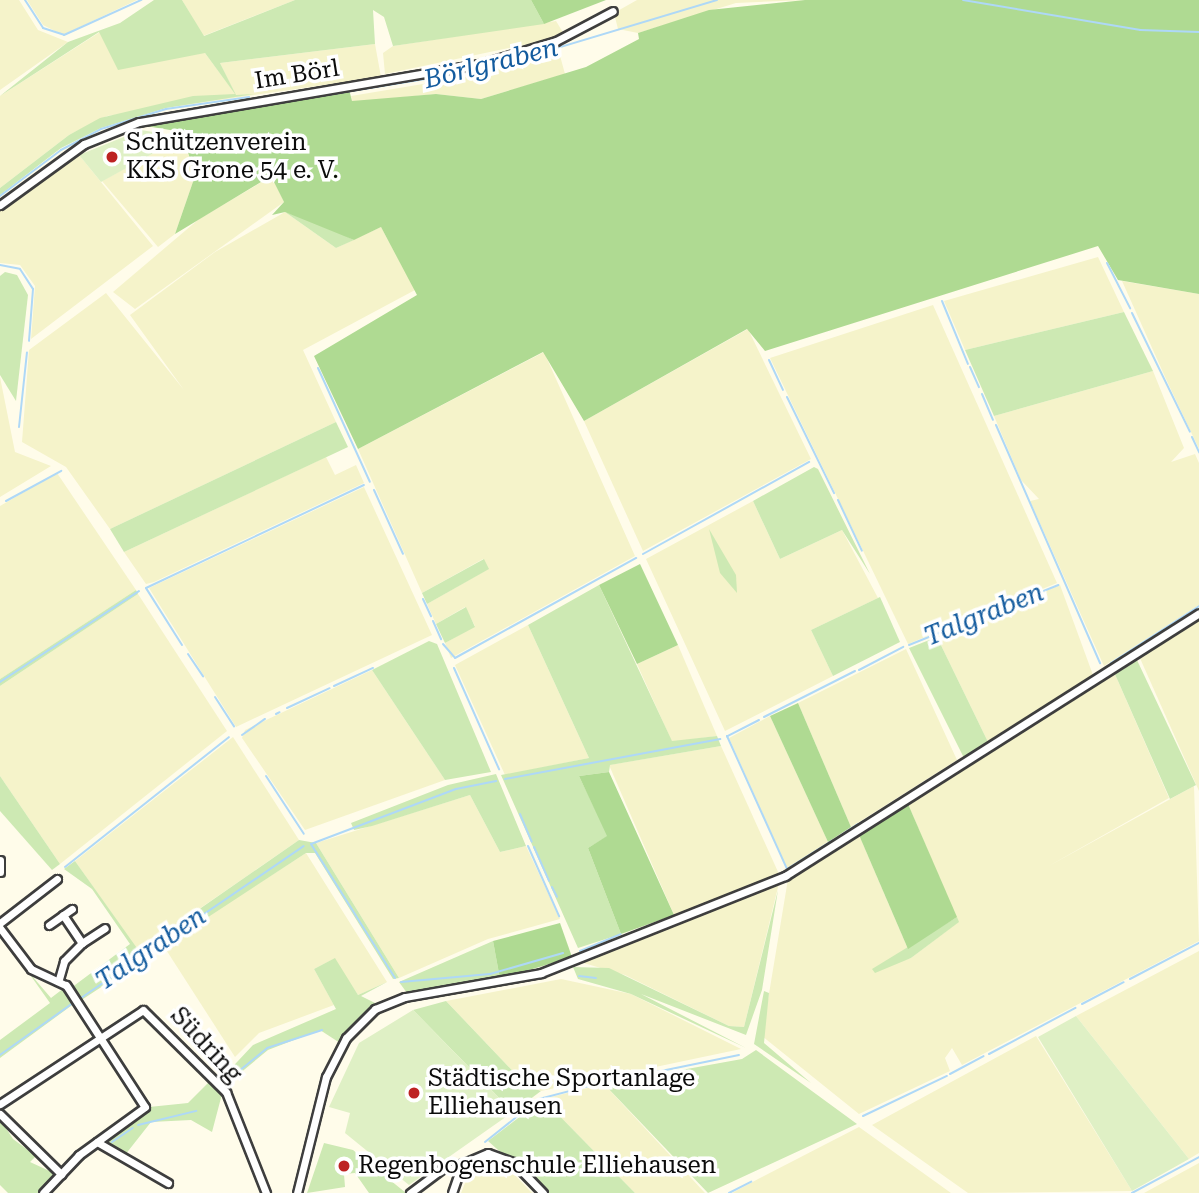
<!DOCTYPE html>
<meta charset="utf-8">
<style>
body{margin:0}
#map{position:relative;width:1199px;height:1193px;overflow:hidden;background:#fffcea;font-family:"Roboto Serif",serif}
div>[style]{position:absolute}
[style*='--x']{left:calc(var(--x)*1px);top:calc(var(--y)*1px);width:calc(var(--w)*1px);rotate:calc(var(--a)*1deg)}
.farmland>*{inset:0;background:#f5f3ca}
.green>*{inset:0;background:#cde9b3}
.forest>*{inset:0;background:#afda92}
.pitch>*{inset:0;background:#dff0c5}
.stream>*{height:2px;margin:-1px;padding:0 1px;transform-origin:1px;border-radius:1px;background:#aed8f7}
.roads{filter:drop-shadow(2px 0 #3e3e3e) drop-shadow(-2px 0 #3e3e3e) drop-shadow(0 2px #3e3e3e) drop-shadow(0 -2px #3e3e3e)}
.minor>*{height:7px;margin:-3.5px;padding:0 3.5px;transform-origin:3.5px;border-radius:3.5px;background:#fff}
.dots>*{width:19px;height:19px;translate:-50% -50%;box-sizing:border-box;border:4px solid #fff;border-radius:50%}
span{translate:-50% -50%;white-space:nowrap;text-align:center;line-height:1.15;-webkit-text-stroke:7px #fff;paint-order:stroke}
.street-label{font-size:24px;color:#0b0b0b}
.poi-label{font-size:24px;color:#0b0b0b}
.left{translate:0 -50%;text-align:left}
.water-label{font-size:26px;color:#135b9e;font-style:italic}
</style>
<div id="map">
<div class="farmland">
<i style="clip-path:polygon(0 0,19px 0,38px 30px,68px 42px,0 90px)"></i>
<i style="clip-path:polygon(27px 0,137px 0,63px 35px,43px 25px)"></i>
<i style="clip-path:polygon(182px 0,295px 0,203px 36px)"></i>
<i style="clip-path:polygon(637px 0,805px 0,736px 3px,638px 33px,618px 29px,614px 13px)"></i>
<i style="clip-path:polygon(556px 21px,564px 34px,552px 39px,385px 74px,383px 53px,393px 46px)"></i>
<i style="clip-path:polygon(100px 32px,205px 53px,234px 92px,220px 63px,375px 44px,381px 77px,107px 116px,69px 135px,0 188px,0 96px)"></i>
<i style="clip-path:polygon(559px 52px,565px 74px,481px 99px,436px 94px,352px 102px,351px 96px,471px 76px)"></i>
<i style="clip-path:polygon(183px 137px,195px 176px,175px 234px,158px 247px,102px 181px)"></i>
<i style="clip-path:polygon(79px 155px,153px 246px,31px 339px,35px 286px,20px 265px,0 263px,0 210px)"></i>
<i style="clip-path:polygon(272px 176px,284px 202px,135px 309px,113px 292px,199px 219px)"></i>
<i style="clip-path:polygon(285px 212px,336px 248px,381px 227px,415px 290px,303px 350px,336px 422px,110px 529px,66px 467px,22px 442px,29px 350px,106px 293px,184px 390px,130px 315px,215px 252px)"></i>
<i style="clip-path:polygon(1098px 257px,1124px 312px,965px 350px,944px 301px)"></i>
<i style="clip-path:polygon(1122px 281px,1199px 294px,1199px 449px,1166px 379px)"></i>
<i style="clip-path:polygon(933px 305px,1057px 583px,908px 644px,770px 358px)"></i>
<i style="clip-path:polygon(748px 329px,811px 459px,643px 551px,584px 421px)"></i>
<i style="clip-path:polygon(544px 352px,635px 556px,451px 658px,445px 643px,475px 626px,465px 607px,436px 624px,427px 604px,488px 569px,483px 559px,422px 593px,358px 449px)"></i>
<i style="clip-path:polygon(1153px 371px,1184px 448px,1171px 462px,1195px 454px,1199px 463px,1199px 605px,1104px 666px,1030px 501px,1039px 499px,1021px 480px,994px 416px)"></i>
<i style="clip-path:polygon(0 377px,15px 452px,51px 466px,0 497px)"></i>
<i style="clip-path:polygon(326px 457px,335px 475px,356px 465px,364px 483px,154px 582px,146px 584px,124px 552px)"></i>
<i style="clip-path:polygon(57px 473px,136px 590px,0 679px,0 506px)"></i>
<i style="clip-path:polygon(364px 487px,432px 635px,236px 727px,149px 588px)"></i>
<i style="clip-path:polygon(753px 501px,780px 559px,842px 530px,878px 598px,811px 630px,833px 676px,725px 731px,646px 559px)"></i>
<i style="clip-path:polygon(1060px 585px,1093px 675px,988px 742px,937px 637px)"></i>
<i style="clip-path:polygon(138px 594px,227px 731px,60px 864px,0 776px,0 686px)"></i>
<i style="clip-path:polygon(1199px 618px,1199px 791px,1139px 656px)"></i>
<i style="clip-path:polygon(528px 625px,589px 758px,505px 775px,455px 665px)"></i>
<i style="clip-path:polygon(678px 645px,717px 736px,672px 742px,637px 664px)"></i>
<i style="clip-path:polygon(906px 649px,957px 760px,851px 827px,798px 703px)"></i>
<i style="clip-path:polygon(372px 670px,445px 780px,305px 830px,242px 738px,245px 730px)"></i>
<i style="clip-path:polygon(1114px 672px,1169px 798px,1047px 867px,1194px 786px,1199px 941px,962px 1065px,952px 1048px,945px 1058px,950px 1071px,859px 1114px,762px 1036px,788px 879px,859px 835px,908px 949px,873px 970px,911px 958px,958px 922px,908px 804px)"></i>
<i style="clip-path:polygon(770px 716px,828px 842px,787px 868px,729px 738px)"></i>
<i style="clip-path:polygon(233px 737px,299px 840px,138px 951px,75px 861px)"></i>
<i style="clip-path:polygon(721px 746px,779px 874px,674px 915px,609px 765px)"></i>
<i style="clip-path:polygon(470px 795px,500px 852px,526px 846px,560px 919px,488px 939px,399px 978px,316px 843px)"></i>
<i style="clip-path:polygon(306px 853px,387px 982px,358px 995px,334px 959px,314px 969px,334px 1005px,259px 1033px,235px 1057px,163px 945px)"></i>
<i style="clip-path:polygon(779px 883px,744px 1027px,729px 1026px,625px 975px,580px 962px)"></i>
<i style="clip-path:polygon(1199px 951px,1199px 1153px,1189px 1159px,1076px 1016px)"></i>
<i style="clip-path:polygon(561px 979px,631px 994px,741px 1049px,541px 1091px,527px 1086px,446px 1001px)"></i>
<i style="clip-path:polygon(1036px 1036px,1132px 1191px,968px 1193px,872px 1125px)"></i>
<i style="clip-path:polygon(604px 1084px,705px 1193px,635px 1193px,543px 1099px)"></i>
<i style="clip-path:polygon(859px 1127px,951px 1193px,732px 1193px,760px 1178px)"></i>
<i style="clip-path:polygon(493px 1161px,508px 1168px,532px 1193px,461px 1193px,470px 1171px)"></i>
<i style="clip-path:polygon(1199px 1163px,1199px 1193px,1144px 1193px)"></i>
</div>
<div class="green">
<i style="clip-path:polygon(154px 0,182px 0,204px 36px,295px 0,531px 0,544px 24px,393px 46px,384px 17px,373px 10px,375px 44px,220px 63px,236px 95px,254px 94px,166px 108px,101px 128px,61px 148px,0 195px,0 188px,69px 135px,100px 118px,193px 96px,235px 94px,205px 53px,118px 70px,99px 32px,0 96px,68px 42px,120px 23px)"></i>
<i style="clip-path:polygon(285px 212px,317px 222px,354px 240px,336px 248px)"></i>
<i style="clip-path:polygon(5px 272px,17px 275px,28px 295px,16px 401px,0 375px,0 276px)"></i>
<i style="clip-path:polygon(1124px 312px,1153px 371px,994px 416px,965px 350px)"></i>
<i style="clip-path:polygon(336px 422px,348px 447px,124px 552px,110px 529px)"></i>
<i style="clip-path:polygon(814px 467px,818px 469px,870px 574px,842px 530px,780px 559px,753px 501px)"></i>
<i style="clip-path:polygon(709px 529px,736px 575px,737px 593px,720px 573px)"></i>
<i style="clip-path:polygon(484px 559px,489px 569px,427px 604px,422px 593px)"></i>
<i style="clip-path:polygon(599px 585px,672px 741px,717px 736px,721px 746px,610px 765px,609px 772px,579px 776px,608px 836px,588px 848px,621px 934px,578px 948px,501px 775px,589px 758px,528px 625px)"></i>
<i style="clip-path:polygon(136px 590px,138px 594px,0 686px,0 679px)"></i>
<i style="clip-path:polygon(880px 597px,900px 642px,833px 676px,811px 630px)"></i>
<i style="clip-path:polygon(466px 607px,475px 627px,445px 643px,436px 624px)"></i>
<i style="clip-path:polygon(937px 637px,988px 742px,964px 758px,909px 648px)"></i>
<i style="clip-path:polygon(429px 641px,437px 644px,491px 772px,445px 780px,372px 670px)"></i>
<i style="clip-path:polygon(1136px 658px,1196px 785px,1170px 799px,1114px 672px)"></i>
<i style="clip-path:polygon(496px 774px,526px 846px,500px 852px,470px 795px,372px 826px,354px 830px,351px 823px,448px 785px)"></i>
<i style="clip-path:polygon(0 776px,60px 864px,52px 870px,0 811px)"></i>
<i style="clip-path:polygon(299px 840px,316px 843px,399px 978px,393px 979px,315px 853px,306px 853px,80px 1001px,71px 988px,130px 944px,92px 889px,64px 869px,75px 861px,139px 951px)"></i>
<i style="clip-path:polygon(778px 890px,762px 990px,746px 1035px,641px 994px,746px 1048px,631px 994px,578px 979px,573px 967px,609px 968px,729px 1026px,744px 1027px)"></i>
<i style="clip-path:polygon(957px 917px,959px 922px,911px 958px,875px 973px,872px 969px)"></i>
<i style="clip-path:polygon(493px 941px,500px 979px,407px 993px,399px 982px)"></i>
<i style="clip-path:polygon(335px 958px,358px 995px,387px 982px,361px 996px,377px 1004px,340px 1043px,320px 1030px,268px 1050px,227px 1084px,222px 1078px,253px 1045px,336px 1009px,314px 969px)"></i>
<i style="clip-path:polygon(26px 969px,51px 998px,64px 988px,75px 1003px,0 1058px,0 1040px,50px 1003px)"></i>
<i style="clip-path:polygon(764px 991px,769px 993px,764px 1043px,811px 1083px,754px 1044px)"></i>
<i style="clip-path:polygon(446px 1001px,527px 1086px,541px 1091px,513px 1112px,413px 1010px)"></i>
<i style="clip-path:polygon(756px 1050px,857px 1124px,708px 1193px,604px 1084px,742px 1059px)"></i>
<i style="clip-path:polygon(211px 1080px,222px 1094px,212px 1132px,191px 1120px,151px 1122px,125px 1155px,107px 1143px,149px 1107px,188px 1103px)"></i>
<i style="clip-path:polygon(543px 1099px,635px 1193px,547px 1193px,488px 1141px)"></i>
<i style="clip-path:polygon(0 1119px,13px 1139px,36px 1156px,30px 1162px,56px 1174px,38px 1193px,8px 1193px,0 1185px)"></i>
<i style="clip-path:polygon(324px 1143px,353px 1150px,406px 1193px,369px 1193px,355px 1173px,344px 1174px,345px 1187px,307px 1193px)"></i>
</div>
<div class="forest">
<i style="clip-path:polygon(531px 0,606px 0,544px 24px)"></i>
<i style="clip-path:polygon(805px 0,1199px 0,1199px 294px,1118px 280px,1098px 246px,765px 351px,747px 329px,584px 421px,543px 352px,358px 449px,314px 356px,417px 295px,381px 227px,354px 240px,285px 212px,272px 215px,284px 202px,271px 176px,175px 234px,195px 176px,182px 132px,140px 125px,349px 89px,352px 101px,436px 94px,481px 99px,586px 67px,639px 39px,638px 33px,709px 10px)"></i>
<i style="clip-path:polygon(640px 564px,678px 645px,637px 664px,599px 585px)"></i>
<i style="clip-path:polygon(798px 703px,851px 827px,828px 842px,770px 716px)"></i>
<i style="clip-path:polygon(609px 772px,674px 915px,621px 934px,588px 848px,607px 836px,579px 776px)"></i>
<i style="clip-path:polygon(908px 804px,957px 917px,908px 949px,859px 835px)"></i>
<i style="clip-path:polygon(560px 923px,572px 957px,500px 979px,493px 941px)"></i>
</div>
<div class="pitch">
<i style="clip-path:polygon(141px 130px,183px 137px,101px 182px,79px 155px)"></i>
<i style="clip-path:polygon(413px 1010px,513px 1112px,409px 1185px,345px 1133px,350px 1113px,329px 1107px,359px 1043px)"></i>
<i style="clip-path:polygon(1076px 1016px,1189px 1159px,1132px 1191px,1038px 1037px)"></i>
</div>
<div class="stream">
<i style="--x:25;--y:0;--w:33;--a:57"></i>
<i style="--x:43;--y:28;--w:22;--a:18"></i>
<i style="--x:64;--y:35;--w:85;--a:-24.4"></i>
<i style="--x:963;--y:0;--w:180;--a:9.6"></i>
<i style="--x:1140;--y:30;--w:59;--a:1.9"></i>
<i style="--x:259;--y:106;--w:231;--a:-9.2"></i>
<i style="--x:487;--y:69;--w:240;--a:-16.7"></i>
<i style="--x:0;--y:196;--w:76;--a:-37"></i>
<i style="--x:61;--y:150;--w:45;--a:-27.7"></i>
<i style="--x:101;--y:129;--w:68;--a:-17.1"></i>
<i style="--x:166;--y:109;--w:84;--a:-8.2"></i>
<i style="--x:1107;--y:263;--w:51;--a:62.9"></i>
<i style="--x:0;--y:265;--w:20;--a:11"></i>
<i style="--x:20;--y:269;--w:24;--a:57"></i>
<i style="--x:33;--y:289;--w:52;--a:94.4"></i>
<i style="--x:942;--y:301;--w:68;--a:67.6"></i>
<i style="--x:1132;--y:313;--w:132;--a:64"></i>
<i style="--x:769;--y:360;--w:33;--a:65"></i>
<i style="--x:970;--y:367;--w:22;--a:66"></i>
<i style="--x:318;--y:368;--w:125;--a:65.5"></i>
<i style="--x:982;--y:394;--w:28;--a:67"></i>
<i style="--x:787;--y:397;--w:107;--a:63.9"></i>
<i style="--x:996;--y:425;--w:260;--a:66.4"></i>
<i style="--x:19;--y:427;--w:75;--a:-83.9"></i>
<i style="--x:1192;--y:437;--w:17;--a:65"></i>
<i style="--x:374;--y:490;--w:70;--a:65.6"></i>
<i style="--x:838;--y:500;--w:56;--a:64.8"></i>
<i style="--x:6;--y:501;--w:63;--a:-28.6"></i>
<i style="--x:643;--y:554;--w:190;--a:-29"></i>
<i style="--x:423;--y:599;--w:19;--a:65"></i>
<i style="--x:433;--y:621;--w:20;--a:66"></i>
<i style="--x:443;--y:644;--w:18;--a:49"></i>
<i style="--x:455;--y:658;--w:207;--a:-28.9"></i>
<i style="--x:182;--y:645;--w:67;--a:-122.3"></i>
<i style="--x:146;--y:588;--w:241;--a:-25.3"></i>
<i style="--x:909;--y:645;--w:161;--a:-21.9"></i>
<i style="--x:188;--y:654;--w:27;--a:56"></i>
<i style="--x:1111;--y:663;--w:105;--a:-32.9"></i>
<i style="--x:454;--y:668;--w:111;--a:66"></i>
<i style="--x:859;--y:670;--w:50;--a:-27.6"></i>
<i style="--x:0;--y:682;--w:166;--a:-33.2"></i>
<i style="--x:334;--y:686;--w:43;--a:-24.8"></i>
<i style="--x:215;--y:697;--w:35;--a:57"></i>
<i style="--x:287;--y:708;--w:47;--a:-24.9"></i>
<i style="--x:276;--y:714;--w:4;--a:-27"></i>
<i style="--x:764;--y:717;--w:102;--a:-26.8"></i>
<i style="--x:759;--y:720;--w:36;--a:153"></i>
<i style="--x:727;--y:736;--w:146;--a:65.7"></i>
<i style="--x:787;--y:869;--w:54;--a:-32.2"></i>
<i style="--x:242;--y:735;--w:28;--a:-35"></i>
<i style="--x:961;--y:769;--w:40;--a:-34"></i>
<i style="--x:266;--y:776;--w:69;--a:56.8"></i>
<i style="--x:505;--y:779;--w:219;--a:-10.5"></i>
<i style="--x:520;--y:814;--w:30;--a:67"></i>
<i style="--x:837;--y:838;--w:25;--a:-34"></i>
<i style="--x:528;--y:846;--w:77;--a:66.1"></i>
<i style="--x:534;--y:847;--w:37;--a:66"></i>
<i style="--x:65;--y:867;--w:209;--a:-38.4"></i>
<i style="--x:794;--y:875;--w:22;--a:-34"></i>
<i style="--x:552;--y:887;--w:11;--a:63"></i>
<i style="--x:580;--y:951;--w:44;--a:-22.5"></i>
<i style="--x:563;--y:968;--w:13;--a:-23"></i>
<i style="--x:579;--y:976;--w:17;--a:7"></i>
<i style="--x:395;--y:978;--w:158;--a:-122.1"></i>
<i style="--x:311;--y:844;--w:155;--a:-20.8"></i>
<i style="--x:456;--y:789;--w:41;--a:-11.3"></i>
<i style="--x:1130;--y:979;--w:78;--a:-27.6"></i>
<i style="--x:401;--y:982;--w:89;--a:-5.1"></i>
<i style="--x:490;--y:974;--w:76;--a:-16"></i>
<i style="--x:78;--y:1000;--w:273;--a:-34.3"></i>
<i style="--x:400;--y:1003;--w:153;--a:-10.9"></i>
<i style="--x:1082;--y:1004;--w:47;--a:-27.6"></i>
<i style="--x:989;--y:1054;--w:98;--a:-28.1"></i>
<i style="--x:0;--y:1055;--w:90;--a:-35.5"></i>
<i style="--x:330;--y:1061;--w:17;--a:-62"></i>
<i style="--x:239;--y:1071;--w:36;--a:-39"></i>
<i style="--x:267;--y:1048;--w:58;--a:-18.1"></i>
<i style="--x:950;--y:1074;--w:38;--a:-28"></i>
<i style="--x:593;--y:1085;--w:149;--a:-11.6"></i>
<i style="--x:317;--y:1097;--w:16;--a:-75"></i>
<i style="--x:863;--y:1116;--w:93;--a:-25.5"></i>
<i style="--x:138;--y:1125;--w:60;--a:-13.6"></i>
<i style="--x:112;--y:1142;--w:25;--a:-34"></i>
<i style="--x:485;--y:1142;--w:69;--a:-38.5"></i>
<i style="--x:539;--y:1099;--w:52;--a:-14.6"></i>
<i style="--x:729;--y:1193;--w:25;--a:-27"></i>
<i style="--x:1132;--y:1193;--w:76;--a:-28.2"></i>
</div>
<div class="roads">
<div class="minor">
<i style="--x:0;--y:205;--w:104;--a:-36"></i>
<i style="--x:84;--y:144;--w:59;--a:-21.8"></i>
<i style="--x:139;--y:122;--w:346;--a:-9.7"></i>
<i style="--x:480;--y:64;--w:79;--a:-16.8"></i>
<i style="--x:556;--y:41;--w:64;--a:-27.8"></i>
<i style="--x:0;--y:860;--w:12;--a:90"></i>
<i style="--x:63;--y:915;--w:34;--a:56"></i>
<i style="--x:82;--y:943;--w:27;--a:-33"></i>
<i style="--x:0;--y:923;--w:72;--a:-37.7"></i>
<i style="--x:49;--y:925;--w:28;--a:-35"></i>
<i style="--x:0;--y:928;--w:51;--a:52.9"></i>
<i style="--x:31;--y:969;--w:38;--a:25"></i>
<i style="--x:66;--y:985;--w:145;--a:57.1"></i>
<i style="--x:145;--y:1107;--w:82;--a:144"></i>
<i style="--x:79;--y:1155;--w:52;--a:133.5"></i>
<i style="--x:59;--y:979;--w:19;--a:-74"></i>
<i style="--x:64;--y:961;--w:25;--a:-45"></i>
<i style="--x:0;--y:1104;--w:171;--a:-33.3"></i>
<i style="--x:143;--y:1010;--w:117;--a:44.7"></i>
<i style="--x:226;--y:1092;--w:109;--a:68.4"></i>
<i style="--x:0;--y:1114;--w:86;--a:44.5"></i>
<i style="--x:97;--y:1142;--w:82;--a:30"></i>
<i style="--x:297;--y:1193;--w:120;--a:-76"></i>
<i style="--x:326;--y:1077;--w:44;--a:-62.9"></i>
<i style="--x:346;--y:1038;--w:41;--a:-45"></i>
<i style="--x:375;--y:1009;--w:32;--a:-22"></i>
<i style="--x:405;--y:997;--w:138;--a:-10"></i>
<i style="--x:541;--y:973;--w:263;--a:-21.7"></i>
<i style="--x:785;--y:876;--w:490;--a:-32.4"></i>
<i style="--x:410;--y:1193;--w:40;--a:-37"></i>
<i style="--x:442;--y:1169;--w:18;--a:-3"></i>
<i style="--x:452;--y:1193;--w:31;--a:-71"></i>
<i style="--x:462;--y:1164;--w:28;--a:-23"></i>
<i style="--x:488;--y:1153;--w:27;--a:20"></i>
<i style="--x:513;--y:1162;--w:43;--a:45.9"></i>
</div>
</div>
<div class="dots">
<i style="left:112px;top:157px;background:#bd2222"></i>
<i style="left:414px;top:1093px;background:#bd2222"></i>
<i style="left:344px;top:1166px;background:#bd2222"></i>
</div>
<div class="street-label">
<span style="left:297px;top:75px;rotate:-9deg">Im Börl</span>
<span style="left:206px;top:1045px;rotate:47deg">Südring</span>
</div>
<div class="poi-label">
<span class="left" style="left:126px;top:157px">Schützenverein<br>KKS Grone 54 e. V.</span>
<span class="left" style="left:428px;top:1093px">Städtische Sportanlage<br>Elliehausen</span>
<span class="left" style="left:358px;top:1166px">Regenbogenschule Elliehausen</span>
</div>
<div class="water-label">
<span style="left:491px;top:64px;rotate:-14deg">Börlgraben</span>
<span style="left:984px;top:615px;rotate:-22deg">Talgraben</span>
<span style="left:151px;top:949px;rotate:-34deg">Talgraben</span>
</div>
</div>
